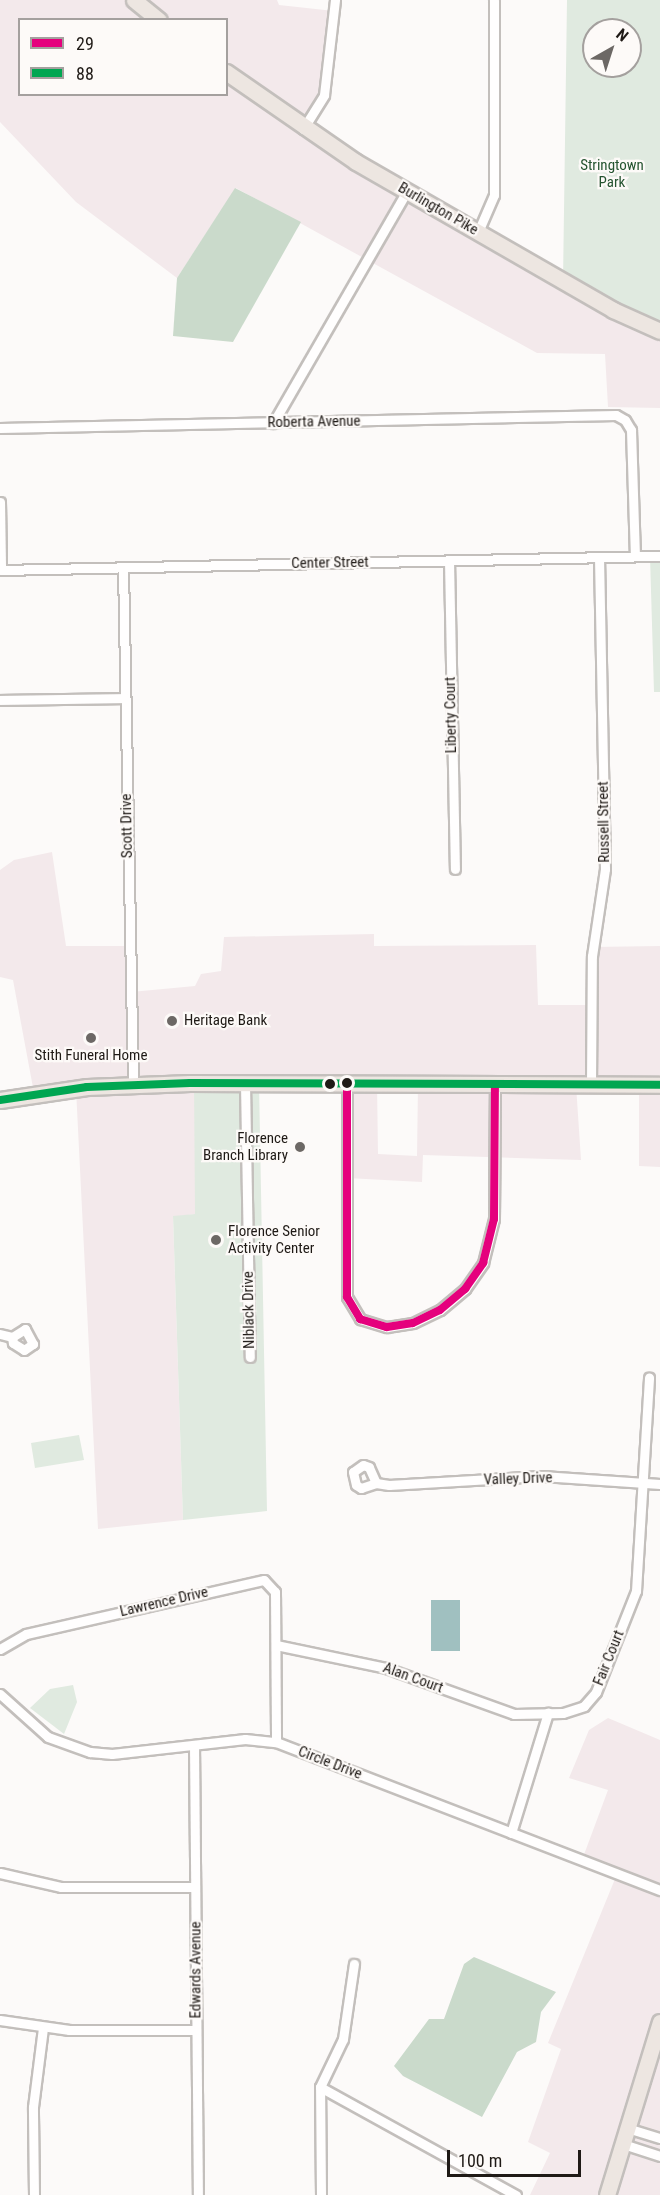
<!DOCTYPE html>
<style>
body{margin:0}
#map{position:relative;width:660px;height:2195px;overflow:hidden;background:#fcfaf9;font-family:"Roboto Condensed",sans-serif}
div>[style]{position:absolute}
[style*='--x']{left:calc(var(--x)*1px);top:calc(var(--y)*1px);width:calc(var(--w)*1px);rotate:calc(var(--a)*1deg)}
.commercial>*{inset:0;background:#f3e9eb}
.green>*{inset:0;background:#e0eae0}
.forest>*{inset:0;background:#cadacb}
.water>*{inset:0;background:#a0c0c0}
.roads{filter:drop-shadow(2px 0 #c3bfbc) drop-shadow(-2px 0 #c3bfbc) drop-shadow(0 2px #c3bfbc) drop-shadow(0 -2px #c3bfbc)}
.street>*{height:9px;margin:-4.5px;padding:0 4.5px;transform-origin:4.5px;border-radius:4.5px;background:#fffefe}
.primary>*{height:15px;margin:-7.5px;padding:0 7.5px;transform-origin:7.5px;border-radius:7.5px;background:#ede6e1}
.bus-1>*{height:8px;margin:-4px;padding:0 4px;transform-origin:4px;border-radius:4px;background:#e5007d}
.bus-2>*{height:8px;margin:-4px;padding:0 4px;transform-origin:4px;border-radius:4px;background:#00a651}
.dots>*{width:16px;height:16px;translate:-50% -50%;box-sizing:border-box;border:3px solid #fdfaf8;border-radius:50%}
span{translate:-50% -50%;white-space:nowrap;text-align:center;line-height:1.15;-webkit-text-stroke:4.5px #fdfaf8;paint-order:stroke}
.park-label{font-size:15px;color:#255430}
.street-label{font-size:15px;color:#1f1a16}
.poi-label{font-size:15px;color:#1f1a16}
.left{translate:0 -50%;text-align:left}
.right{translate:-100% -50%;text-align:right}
.legend{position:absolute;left:18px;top:18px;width:210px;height:78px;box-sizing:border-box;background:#fdfaf8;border:2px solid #a4a09e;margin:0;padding:8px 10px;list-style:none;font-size:18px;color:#1f1a16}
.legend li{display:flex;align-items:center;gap:12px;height:30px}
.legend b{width:30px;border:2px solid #a4a09e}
.north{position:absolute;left:582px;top:18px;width:60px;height:60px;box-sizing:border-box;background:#fdfaf8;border:2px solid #a4a09e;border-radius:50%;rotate:39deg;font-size:16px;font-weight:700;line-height:24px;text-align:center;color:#1f1a16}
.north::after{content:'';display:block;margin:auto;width:21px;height:27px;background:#6c6865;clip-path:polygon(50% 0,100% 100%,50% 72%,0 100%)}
.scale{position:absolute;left:447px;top:2150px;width:134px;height:27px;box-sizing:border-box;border:3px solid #1f1a16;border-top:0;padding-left:8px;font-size:18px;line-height:21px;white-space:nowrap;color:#1f1a16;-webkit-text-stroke:4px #fdfaf8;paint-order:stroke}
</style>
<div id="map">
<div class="commercial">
<i style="clip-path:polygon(evenodd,0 0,277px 0,279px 5px,334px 11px,324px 95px,304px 128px,660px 331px,660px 408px,608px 407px,605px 354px,537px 353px,236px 188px,177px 278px,76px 202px,0 122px,0 0,20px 20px,226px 20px,226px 94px,20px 94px,20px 20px)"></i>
<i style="clip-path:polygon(evenodd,52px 852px,66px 946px,130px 946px,131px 992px,195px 986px,201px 974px,221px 971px,224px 937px,374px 934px,374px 946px,536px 945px,538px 1005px,590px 1005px,593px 947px,660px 946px,660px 1167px,639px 1166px,639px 1085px,576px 1085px,581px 1160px,423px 1155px,422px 1182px,347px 1178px,347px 1083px,236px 1083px,195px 1214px,173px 1217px,183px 1520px,98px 1529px,76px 1089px,34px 1093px,13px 980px,0 977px,0 870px,14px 860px,52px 852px,377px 1083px,418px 1084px,417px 1156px,378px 1154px,377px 1083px)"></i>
<i style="clip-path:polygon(608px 1718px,660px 1740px,660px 2195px,530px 2195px,550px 2153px,528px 2142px,561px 2049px,548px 2043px,617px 1874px,582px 1860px,608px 1790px,569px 1778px,589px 1730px)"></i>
</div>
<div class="green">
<i style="clip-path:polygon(evenodd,567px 0,660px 0,660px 331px,563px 281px,567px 0,594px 30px,630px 30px,630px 66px,594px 66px,594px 30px)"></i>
<i style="clip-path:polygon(650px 556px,660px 556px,660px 692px,654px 692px)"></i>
<i style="clip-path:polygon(194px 1083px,259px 1083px,267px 1511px,183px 1520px,173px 1216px,195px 1214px)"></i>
<i style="clip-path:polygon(79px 1435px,84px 1460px,35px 1468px,31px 1443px)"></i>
<i style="clip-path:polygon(73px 1685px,77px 1702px,64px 1734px,30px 1708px,50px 1689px)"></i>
</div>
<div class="forest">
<i style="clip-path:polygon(235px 188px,301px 222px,233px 342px,173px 336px,177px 278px)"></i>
<i style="clip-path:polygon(474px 1957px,556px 1992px,541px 2012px,536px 2042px,517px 2052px,482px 2117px,403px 2076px,394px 2066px,429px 2019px,444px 2019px,464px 1964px)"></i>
</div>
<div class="water">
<i style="clip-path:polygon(431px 1600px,460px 1600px,460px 1651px,431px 1651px)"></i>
</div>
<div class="roads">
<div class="street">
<i style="--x:303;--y:129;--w:40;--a:-58"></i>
<i style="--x:324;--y:95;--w:96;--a:-83.4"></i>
<i style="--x:478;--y:232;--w:40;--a:-66.6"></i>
<i style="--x:494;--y:195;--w:195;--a:-90"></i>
<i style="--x:273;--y:423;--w:268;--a:-60"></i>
<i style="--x:0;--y:428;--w:616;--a:-1.21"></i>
<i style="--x:616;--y:415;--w:10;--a:29"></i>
<i style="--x:625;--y:420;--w:12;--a:59"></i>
<i style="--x:631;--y:430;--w:126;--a:88.2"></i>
<i style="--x:0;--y:502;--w:67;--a:89.1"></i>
<i style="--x:449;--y:560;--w:309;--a:88.9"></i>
<i style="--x:123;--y:567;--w:517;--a:88.89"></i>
<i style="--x:0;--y:570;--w:660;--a:-1.22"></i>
<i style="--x:0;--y:700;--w:125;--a:-0.9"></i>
<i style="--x:245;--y:1083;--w:274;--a:89"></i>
<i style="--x:347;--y:1083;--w:214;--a:90"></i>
<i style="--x:347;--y:1297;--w:26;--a:59"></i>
<i style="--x:360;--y:1319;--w:28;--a:17"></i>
<i style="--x:387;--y:1327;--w:26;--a:-9"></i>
<i style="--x:413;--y:1323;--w:30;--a:-26"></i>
<i style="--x:440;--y:1310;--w:33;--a:-40"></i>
<i style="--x:465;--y:1289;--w:32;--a:-55"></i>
<i style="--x:483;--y:1263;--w:45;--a:-76"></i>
<i style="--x:494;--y:1219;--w:135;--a:-89.6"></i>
<i style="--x:591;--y:1085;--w:129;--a:-89.6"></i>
<i style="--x:592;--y:956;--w:88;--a:-81.5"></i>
<i style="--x:605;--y:869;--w:312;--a:-91.1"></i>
<i style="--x:0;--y:1334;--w:12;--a:14"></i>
<i style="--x:12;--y:1337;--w:6;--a:81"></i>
<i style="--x:13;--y:1343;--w:13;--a:32"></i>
<i style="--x:24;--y:1350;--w:11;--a:-34"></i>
<i style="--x:33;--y:1344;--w:17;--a:-118"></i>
<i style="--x:25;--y:1329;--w:15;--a:148"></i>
<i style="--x:376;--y:1483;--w:17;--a:-114"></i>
<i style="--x:369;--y:1467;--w:6;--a:-162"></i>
<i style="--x:363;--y:1465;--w:12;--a:145"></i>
<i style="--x:353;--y:1472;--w:13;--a:77"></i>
<i style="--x:356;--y:1485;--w:6;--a:31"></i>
<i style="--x:361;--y:1488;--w:16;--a:-18"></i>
<i style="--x:376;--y:1483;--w:13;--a:9"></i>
<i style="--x:389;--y:1485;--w:153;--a:-3.4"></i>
<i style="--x:542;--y:1476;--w:118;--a:3.9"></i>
<i style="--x:276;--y:1645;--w:112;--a:11.8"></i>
<i style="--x:386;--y:1668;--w:136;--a:19.8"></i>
<i style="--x:514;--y:1714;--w:49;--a:-1.2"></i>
<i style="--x:563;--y:1713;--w:22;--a:-18"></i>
<i style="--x:584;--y:1706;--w:18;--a:-49"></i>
<i style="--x:596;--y:1692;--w:109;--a:-68.4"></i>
<i style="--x:636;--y:1591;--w:214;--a:-86.5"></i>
<i style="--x:0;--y:1649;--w:30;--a:-30"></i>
<i style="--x:26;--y:1634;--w:244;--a:-12.8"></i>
<i style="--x:264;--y:1580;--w:16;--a:47"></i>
<i style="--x:275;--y:1592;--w:150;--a:89.6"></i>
<i style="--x:0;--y:1694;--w:64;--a:41.9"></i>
<i style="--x:48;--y:1737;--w:45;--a:19.7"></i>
<i style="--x:90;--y:1752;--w:22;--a:5"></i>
<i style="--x:112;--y:1754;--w:134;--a:-6.4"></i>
<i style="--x:245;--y:1739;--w:31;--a:6"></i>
<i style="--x:276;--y:1742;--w:412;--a:21.1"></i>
<i style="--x:194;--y:1745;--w:450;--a:89.5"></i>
<i style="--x:511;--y:1833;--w:126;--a:-72.9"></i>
<i style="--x:0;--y:1873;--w:63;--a:12.9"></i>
<i style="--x:61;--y:1887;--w:134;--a:0"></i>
<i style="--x:0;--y:2020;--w:70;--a:8.2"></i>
<i style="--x:69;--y:2030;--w:127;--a:0"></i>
<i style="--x:320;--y:2087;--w:224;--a:28.9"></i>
<i style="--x:627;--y:2128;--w:34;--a:17"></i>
<i style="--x:623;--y:2144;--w:39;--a:18"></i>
<i style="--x:34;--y:2195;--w:88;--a:-90.7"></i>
<i style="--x:33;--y:2107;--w:80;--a:-82.8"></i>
<i style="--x:321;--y:2195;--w:108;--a:-90.5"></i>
<i style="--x:320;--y:2087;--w:53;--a:-64.4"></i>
<i style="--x:343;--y:2039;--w:76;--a:-81.7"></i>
</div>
<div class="primary">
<i style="--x:134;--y:0;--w:32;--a:39"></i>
<i style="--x:226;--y:72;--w:158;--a:34.7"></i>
<i style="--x:356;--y:162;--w:297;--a:29.9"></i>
<i style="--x:613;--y:310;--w:51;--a:24.1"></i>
<i style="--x:0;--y:1100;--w:88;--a:-8.5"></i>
<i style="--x:87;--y:1087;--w:103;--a:-2.2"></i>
<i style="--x:190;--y:1083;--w:470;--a:0.2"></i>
<i style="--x:607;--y:2195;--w:181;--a:-73"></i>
</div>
</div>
<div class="bus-1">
<i style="--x:347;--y:1083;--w:214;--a:90"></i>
<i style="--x:347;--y:1297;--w:26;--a:59"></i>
<i style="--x:360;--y:1319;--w:28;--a:17"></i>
<i style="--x:387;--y:1327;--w:26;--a:-9"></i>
<i style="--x:413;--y:1323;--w:30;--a:-26"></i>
<i style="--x:440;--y:1310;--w:33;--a:-40"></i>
<i style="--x:465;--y:1289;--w:32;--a:-55"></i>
<i style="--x:483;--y:1263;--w:45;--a:-76"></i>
<i style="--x:494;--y:1219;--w:135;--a:-89.6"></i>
</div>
<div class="bus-2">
<i style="--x:0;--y:1100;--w:88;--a:-8.5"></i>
<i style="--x:87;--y:1087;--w:103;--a:-2.2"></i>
<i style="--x:190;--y:1083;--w:470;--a:0.2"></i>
</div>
<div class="dots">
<i style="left:172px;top:1021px;background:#6c6865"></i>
<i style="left:91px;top:1038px;background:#6c6865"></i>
<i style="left:347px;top:1083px;background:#1f1a16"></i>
<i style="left:330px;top:1084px;background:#1f1a16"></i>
<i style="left:300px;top:1147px;background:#6c6865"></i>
<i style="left:216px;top:1240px;background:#6c6865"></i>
</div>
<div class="park-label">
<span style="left:612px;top:174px">Stringtown<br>Park</span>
</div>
<div class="street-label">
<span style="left:438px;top:209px;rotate:30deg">Burlington Pike</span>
<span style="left:314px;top:422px;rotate:-1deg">Roberta Avenue</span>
<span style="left:330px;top:563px;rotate:-1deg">Center Street</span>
<span style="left:451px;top:715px;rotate:-91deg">Liberty Court</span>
<span style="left:604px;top:822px;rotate:-91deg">Russell Street</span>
<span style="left:127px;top:826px;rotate:-91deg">Scott Drive</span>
<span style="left:249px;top:1310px;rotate:-91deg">Niblack Drive</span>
<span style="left:518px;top:1479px;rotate:-2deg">Valley Drive</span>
<span style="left:164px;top:1602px;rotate:-13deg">Lawrence Drive</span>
<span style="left:609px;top:1658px;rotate:-68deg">Fair Court</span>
<span style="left:413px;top:1678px;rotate:20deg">Alan Court</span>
<span style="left:330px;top:1763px;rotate:21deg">Circle Drive</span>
<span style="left:196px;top:1970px;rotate:-90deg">Edwards Avenue</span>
</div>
<div class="poi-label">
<span class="left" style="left:184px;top:1021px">Heritage Bank</span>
<span style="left:91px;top:1056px">Stith Funeral Home</span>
<span class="right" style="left:288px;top:1147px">Florence<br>Branch Library</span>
<span class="left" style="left:228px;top:1240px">Florence Senior<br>Activity Center</span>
</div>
<ul class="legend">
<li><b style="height:8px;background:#e5007d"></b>29</li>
<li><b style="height:8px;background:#00a651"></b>88</li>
</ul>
<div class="north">N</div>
<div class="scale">100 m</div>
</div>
